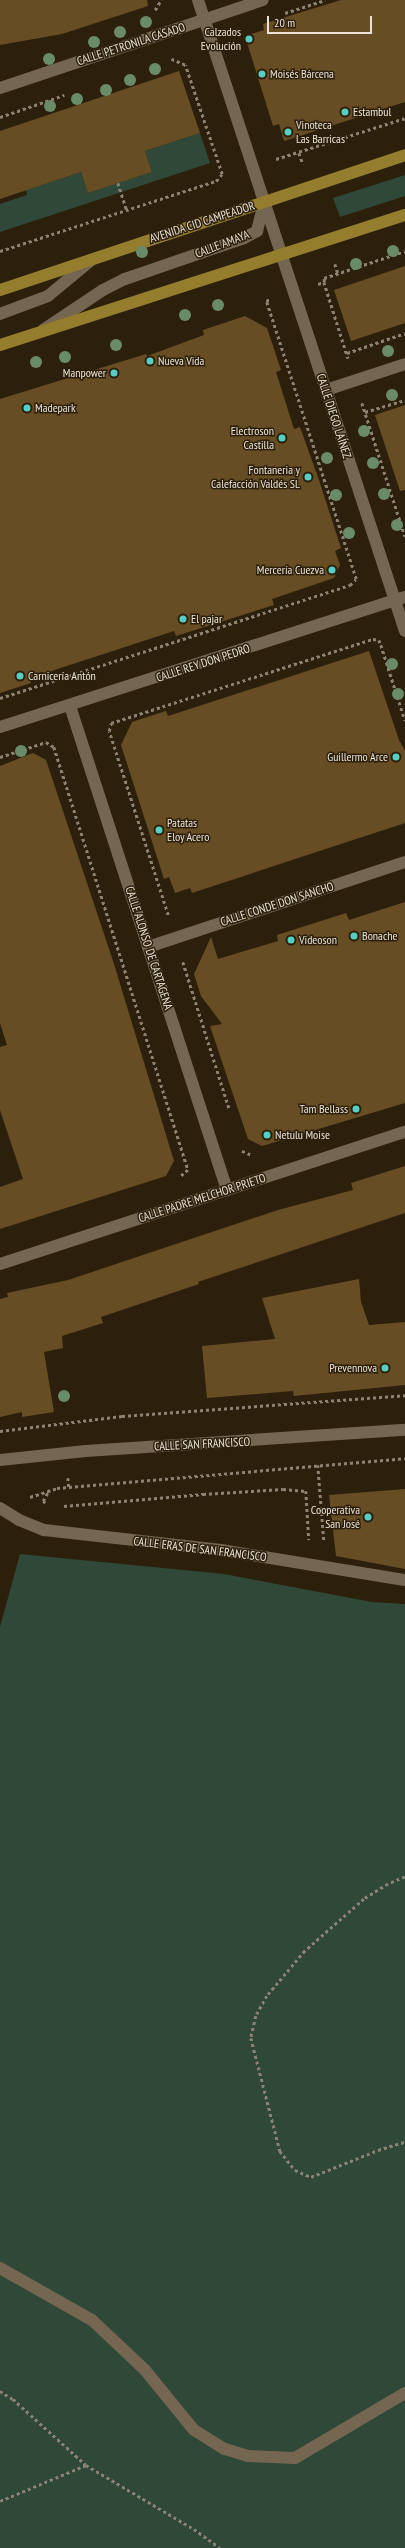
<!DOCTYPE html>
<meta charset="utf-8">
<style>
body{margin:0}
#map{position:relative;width:405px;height:2548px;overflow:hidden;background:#2c200d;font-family:"PT Sans Narrow",sans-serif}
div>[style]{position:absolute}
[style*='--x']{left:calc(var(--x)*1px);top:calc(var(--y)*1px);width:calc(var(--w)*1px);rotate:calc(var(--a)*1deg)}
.green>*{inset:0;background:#2f4837}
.building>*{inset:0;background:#674d23}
.path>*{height:2.5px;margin-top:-1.25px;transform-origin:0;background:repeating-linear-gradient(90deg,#8d8374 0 3px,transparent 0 6px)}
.minor>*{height:12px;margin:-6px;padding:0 6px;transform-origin:6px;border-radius:6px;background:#746651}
.major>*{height:12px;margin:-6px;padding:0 6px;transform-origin:6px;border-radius:6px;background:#947e2e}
.trees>*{width:12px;height:12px;margin:-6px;border-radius:50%;background:#698b68}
.dots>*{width:11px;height:11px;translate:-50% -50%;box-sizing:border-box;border:2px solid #2c200d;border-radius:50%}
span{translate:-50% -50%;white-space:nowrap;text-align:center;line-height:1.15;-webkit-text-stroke:3px #2c200d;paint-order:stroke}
.poi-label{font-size:12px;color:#eae2d6}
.right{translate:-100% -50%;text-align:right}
.left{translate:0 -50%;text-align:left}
.street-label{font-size:12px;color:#eae2d6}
.scale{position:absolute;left:267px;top:16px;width:105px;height:18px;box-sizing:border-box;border:2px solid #eae2d6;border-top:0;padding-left:5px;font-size:12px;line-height:14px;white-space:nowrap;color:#eae2d6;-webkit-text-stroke:3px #2c200d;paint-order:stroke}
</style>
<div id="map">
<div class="green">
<i style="clip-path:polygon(200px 133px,210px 163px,0 232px,0 204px,27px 195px,26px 190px,81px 172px,88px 193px,118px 183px,152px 172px,145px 151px)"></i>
<i style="clip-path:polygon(405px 175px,405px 196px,340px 217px,333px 198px)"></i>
<i style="clip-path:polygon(20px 1554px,224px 1574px,372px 1602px,405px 1604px,405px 2548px,0 2548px,0 1627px)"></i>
</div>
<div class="building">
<i style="clip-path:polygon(0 0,147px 0,148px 6px,62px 34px,0 45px)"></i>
<i style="clip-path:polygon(341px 0,405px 0,405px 102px,284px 141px,279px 124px,273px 126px,245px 36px,264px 30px,263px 24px)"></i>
<i style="clip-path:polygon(179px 71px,200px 133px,145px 151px,152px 172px,88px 193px,81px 172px,0 199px,0 131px)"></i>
<i style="clip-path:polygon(405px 266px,405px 323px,351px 341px,334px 290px)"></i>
<i style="clip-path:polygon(245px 316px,267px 328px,281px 370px,276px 372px,294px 429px,300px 427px,319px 480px,341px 548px,335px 551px,340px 565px,334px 578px,272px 599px,274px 605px,176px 636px,174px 631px,30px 678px,31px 683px,0 693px,0 399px,146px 354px,147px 356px,204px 335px,203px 330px)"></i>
<i style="clip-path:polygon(405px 405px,405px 490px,400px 491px,375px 415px)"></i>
<i style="clip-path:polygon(369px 651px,399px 740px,405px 751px,405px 823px,192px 893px,190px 888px,175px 893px,169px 877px,164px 879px,121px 745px,132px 722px,166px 711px,168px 716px)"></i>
<i style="clip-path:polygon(33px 753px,46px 760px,114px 964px,174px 1161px,166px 1176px,0 1229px,0 1187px,23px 1179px,0 1110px,0 1047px,7px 1045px,0 1023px,0 766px)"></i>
<i style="clip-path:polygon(405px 902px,405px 1103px,262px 1146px,248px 1139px,210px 1026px,222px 1024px,201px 996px,194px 974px,211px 937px,218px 959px,278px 941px,277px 935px,346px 913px,349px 920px)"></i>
<i style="clip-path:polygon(405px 1166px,405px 1213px,198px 1282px,199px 1284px,101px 1317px,103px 1323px,62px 1336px,63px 1348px,44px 1352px,54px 1412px,22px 1417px,22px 1412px,0 1417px,0 1299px,8px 1297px,7px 1293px,68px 1280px,278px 1210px,353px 1190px,351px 1183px)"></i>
<i style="clip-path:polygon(359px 1279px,361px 1302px,369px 1325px,405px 1322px,405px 1385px,294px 1396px,293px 1391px,207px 1398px,202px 1346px,275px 1339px,262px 1298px)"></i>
<i style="clip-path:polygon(405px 1489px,405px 1569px,336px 1556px,329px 1495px)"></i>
</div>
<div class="path">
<i style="--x:155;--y:10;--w:12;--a:-59"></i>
<i style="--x:285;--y:13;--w:42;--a:-18"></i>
<i style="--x:0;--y:117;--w:68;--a:-19"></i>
<i style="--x:299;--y:153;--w:12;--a:70"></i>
<i style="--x:276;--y:159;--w:135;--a:-17.6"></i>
<i style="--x:118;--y:183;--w:28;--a:72"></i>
<i style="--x:0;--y:251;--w:227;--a:-18"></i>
<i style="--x:216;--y:181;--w:9;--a:-49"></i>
<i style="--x:222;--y:174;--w:115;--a:-108.7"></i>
<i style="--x:185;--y:65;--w:15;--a:-157"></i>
<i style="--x:335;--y:264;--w:9;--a:72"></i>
<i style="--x:324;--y:282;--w:80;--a:72.5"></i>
<i style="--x:318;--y:284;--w:6;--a:-18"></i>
<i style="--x:324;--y:282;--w:4;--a:-90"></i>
<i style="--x:324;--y:278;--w:85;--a:-18.4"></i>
<i style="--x:347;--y:353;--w:61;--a:-19"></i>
<i style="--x:362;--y:403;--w:140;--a:72.1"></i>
<i style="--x:365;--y:412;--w:42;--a:-16.7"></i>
<i style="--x:0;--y:698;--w:368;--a:-17.9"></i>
<i style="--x:350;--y:585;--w:8;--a:-45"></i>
<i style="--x:356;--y:579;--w:292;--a:-107.9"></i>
<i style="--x:266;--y:301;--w:5;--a:-22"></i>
<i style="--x:0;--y:757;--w:48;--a:-18.1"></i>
<i style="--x:46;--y:742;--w:9;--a:32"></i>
<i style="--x:54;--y:747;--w:444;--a:72.4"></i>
<i style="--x:188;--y:1170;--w:11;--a:139"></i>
<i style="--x:168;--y:915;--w:193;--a:-107.8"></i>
<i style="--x:109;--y:731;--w:8;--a:-76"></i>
<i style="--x:111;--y:723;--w:275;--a:-17.8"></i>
<i style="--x:373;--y:639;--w:6;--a:9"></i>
<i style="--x:379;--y:640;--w:5;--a:68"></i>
<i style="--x:381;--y:645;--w:79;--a:72.3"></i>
<i style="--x:183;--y:962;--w:153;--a:72.5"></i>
<i style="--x:242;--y:1151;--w:11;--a:22"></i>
<i style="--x:0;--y:1431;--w:123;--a:-7"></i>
<i style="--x:122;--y:1416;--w:284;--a:-4.2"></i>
<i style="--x:318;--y:1465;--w:77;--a:85.5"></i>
<i style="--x:68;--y:1478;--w:9;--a:84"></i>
<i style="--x:30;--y:1497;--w:28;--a:-18"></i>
<i style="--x:57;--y:1488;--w:349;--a:-4.9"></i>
<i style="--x:45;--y:1503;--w:3;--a:-135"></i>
<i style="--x:43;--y:1501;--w:13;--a:-61"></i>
<i style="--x:64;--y:1506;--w:140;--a:-4.9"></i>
<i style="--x:203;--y:1494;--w:80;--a:-3.6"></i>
<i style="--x:283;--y:1489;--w:23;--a:5"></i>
<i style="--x:306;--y:1491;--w:49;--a:86.5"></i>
<i style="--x:405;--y:1877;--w:18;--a:158"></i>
<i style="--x:388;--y:1884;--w:28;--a:148"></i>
<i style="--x:364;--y:1899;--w:79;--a:138.6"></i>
<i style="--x:305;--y:1951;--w:59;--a:130.2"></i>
<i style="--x:267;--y:1996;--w:23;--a:119"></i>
<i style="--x:256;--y:2016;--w:23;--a:103"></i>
<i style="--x:251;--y:2038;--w:117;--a:75.6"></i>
<i style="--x:280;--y:2151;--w:24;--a:52"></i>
<i style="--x:295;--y:2170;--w:17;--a:24"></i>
<i style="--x:311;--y:2177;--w:72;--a:-21.9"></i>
<i style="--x:378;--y:2150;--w:28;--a:-17"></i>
<i style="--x:0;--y:2391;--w:15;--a:32"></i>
<i style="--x:13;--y:2399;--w:98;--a:42.1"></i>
<i style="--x:86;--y:2465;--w:126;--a:30.7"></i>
<i style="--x:194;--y:2529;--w:32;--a:36"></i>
<i style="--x:0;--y:2501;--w:93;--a:-22.7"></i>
</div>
<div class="minor">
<i style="--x:198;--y:0;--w:664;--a:71.84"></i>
<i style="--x:0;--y:88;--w:277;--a:-18.5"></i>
<i style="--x:0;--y:314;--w:51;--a:-20.6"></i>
<i style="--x:48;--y:296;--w:55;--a:-39.8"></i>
<i style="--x:43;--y:330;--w:72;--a:-33.7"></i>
<i style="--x:103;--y:290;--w:25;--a:-27"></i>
<i style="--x:125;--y:279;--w:126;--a:-19"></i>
<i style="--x:244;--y:238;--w:15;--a:-28"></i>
<i style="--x:257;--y:231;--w:30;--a:-76"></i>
<i style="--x:326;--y:390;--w:83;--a:-18.2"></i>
<i style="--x:70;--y:706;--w:509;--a:72.03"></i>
<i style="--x:0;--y:727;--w:425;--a:-17.8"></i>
<i style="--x:148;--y:947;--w:271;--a:-18.3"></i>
<i style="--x:0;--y:1264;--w:426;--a:-18.1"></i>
<i style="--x:0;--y:1460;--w:86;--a:-6"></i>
<i style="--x:86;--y:1451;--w:320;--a:-3.8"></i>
<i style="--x:0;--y:1508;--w:22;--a:32"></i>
<i style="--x:19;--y:1520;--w:27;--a:22"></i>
<i style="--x:44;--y:1530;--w:178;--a:6.4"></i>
<i style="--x:221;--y:1550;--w:186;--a:9.3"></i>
<i style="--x:0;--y:2268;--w:106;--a:29.5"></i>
<i style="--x:92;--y:2320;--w:73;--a:43.3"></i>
<i style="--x:145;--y:2370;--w:77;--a:50.8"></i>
<i style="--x:194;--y:2430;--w:36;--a:32"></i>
<i style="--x:225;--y:2449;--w:24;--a:17"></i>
<i style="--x:248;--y:2456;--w:47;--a:2.4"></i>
<i style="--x:295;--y:2458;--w:128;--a:-30.6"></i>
</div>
<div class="major">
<i style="--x:0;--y:290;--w:427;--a:-18.4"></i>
<i style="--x:0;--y:345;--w:425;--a:-17.8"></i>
</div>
<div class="trees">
<i style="left:146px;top:22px"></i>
<i style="left:120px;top:32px"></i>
<i style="left:94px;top:42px"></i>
<i style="left:49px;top:59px"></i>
<i style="left:155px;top:69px"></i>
<i style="left:130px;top:80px"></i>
<i style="left:106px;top:90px"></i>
<i style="left:77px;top:99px"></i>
<i style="left:50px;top:106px"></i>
<i style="left:393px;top:251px"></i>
<i style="left:142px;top:252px"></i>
<i style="left:356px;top:264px"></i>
<i style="left:218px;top:305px"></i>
<i style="left:185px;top:315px"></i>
<i style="left:116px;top:345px"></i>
<i style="left:388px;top:351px"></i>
<i style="left:65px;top:357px"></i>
<i style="left:36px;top:362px"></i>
<i style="left:392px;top:395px"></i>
<i style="left:364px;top:431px"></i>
<i style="left:327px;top:458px"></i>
<i style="left:373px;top:463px"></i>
<i style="left:384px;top:494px"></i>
<i style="left:336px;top:495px"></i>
<i style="left:397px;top:525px"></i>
<i style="left:349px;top:533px"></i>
<i style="left:392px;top:664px"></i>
<i style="left:398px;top:694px"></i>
<i style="left:21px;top:751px"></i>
<i style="left:64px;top:1396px"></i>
</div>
<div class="dots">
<i style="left:249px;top:39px;background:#56cec3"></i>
<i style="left:262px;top:74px;background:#56cec3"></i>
<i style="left:345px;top:112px;background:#56cec3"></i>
<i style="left:288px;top:132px;background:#56cec3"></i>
<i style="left:150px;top:361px;background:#56cec3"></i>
<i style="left:114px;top:373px;background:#56cec3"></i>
<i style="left:27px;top:408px;background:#56cec3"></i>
<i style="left:282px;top:438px;background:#56cec3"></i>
<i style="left:308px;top:477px;background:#56cec3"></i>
<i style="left:332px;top:570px;background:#56cec3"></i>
<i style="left:183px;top:619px;background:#56cec3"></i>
<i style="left:20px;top:676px;background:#56cec3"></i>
<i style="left:396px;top:757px;background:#56cec3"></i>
<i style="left:159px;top:830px;background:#56cec3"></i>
<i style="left:354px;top:936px;background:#56cec3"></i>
<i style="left:291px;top:940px;background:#56cec3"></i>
<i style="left:356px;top:1109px;background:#56cec3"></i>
<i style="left:267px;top:1135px;background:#56cec3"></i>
<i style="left:385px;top:1368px;background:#56cec3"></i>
<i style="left:368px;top:1517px;background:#56cec3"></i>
</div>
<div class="poi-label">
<span class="right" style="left:241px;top:39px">Calzados<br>Evolución</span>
<span class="left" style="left:270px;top:74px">Moisés Bárcena</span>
<span class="left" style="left:353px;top:112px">Estambul</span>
<span class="left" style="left:296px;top:132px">Vinoteca<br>Las Barricas</span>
<span class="left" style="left:158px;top:361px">Nueva Vida</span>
<span class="right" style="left:106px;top:373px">Manpower</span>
<span class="left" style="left:35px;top:408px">Madepark</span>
<span class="right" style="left:274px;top:438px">Electroson<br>Castilla</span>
<span class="right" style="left:300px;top:477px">Fontaneria y<br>Calefacción Valdés SL</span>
<span class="right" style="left:324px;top:570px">Mercería Cuezva</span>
<span class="left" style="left:191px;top:619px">El pajar</span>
<span class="left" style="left:28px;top:676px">Carnicería Antón</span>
<span class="right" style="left:388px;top:757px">Guillermo Arce</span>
<span class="left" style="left:167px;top:830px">Patatas<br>Eloy Acero</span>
<span class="left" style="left:362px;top:936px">Bonache</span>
<span class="left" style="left:299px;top:940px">Videoson</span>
<span class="right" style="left:348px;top:1109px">Tam Bellass</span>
<span class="left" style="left:275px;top:1135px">Netulu Moise</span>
<span class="right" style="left:377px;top:1368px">Prevennova</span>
<span class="right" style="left:360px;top:1517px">Cooperativa<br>San José</span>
</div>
<div class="street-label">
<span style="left:131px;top:44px;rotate:-18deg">CALLE PETRONILA CASADO</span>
<span style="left:202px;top:222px;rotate:-18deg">AVENIDA CID CAMPEADOR</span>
<span style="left:222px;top:244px;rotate:-21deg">CALLE AMAYA</span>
<span style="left:334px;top:416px;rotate:72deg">CALLE DIEGO LAÍNEZ</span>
<span style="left:203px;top:663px;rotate:-18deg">CALLE REY DON PEDRO</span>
<span style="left:277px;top:904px;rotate:-18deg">CALLE CONDE DON SANCHO</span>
<span style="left:149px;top:948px;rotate:72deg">CALLE ALONSO DE CARTAGENA</span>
<span style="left:202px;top:1198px;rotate:-18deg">CALLE PADRE MELCHOR PRIETO</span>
<span style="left:202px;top:1444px;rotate:-3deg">CALLE SAN FRANCISCO</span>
<span style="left:200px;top:1549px;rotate:7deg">CALLE ERAS DE SAN FRANCISCO</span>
</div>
<div class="scale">20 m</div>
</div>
